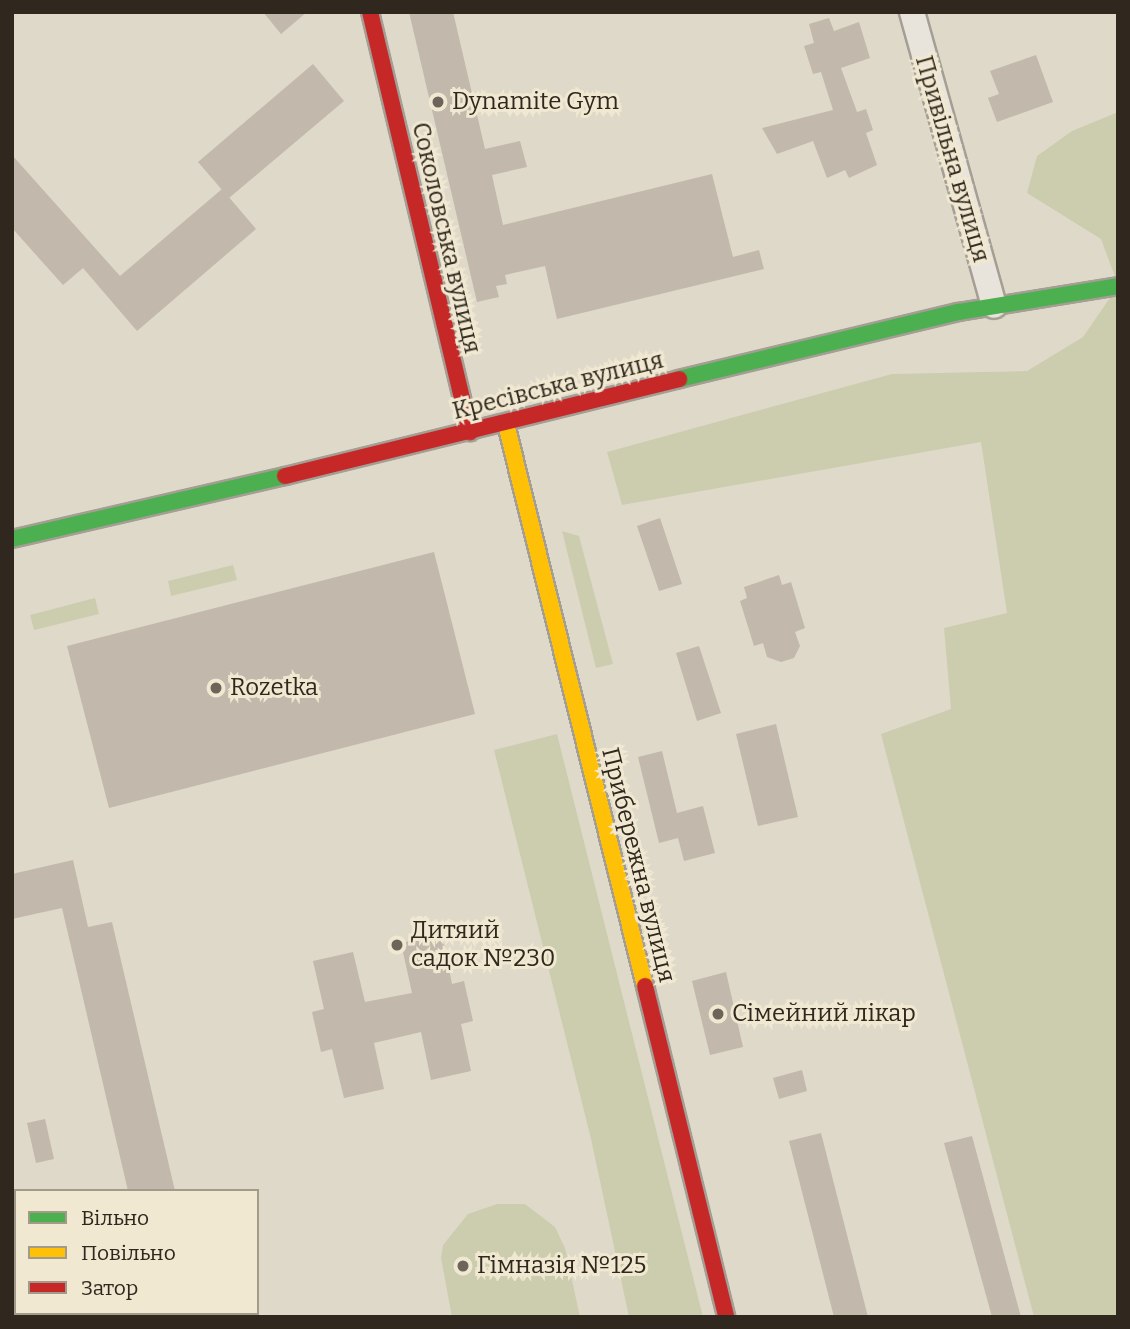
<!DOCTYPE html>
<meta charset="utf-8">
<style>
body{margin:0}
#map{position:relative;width:1130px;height:1329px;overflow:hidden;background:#dfd9ca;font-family:Bitter,serif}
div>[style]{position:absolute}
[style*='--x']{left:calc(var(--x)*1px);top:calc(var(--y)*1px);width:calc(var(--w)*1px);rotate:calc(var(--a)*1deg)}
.green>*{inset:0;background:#cccdae}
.building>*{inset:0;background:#c2b8ac}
.roads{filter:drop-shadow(2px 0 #a49e94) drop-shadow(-2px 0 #a49e94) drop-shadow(0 2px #a49e94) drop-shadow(0 -2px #a49e94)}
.street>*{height:24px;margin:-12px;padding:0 12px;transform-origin:12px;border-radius:12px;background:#e8e4db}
.fast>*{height:16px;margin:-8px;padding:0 8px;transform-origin:8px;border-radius:8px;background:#4caf50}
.slow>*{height:16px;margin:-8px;padding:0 8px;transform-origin:8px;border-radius:8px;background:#ffc107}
.jam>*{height:16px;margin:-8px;padding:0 8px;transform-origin:8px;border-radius:8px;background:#c62828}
.dots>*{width:19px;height:19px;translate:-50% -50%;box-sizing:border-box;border:4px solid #f0e8d1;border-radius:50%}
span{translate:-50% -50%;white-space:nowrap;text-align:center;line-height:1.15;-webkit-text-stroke:6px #f0e8d1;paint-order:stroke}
.poi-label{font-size:24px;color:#30271e}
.left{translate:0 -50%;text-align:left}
.street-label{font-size:24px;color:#30271e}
.frame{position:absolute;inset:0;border:14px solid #30271e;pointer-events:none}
.legend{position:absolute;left:14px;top:1189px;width:245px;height:126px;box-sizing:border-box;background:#f0e8d1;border:2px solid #a39b89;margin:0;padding:9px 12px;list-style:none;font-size:21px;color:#30271e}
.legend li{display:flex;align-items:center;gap:14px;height:35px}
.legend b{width:35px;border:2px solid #a39b89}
</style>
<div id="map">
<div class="green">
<i style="clip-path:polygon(1118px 112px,1118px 285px,1101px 239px,1027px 193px,1037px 156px,1072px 131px)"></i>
<i style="clip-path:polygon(1118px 286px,1118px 1317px,1034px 1317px,881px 734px,951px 709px,944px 628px,1007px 613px,981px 442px,622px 505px,607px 452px,892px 374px,1027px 371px,1083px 337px)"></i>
<i style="clip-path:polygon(562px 531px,579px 536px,613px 664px,596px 668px)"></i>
<i style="clip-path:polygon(233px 565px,237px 580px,171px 596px,168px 581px)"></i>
<i style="clip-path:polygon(95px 598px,99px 614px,34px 630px,30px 615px)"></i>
<i style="clip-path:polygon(557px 734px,703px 1317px,629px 1317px,591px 1139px,494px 750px)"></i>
<i style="clip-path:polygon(497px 1204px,525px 1204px,555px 1227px,565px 1248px,580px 1317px,452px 1317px,441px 1258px,443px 1245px,468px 1214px)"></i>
</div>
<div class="building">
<i style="clip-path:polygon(263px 12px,307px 12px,281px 34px)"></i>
<i style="clip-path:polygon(409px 12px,453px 12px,485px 149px,520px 141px,527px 167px,492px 175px,503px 225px,712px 174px,733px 257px,759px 250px,764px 269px,557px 319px,545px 266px,505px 275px,507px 284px,496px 286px,499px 297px,477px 302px)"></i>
<i style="clip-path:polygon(829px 18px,834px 31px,859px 22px,870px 58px,841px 68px,857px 112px,866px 109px,873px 130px,866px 133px,877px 165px,849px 178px,845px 170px,827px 178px,813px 141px,777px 154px,762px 128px,833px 110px,821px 72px,813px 74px,804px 46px,814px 43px,809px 24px)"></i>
<i style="clip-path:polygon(1036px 55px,1053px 102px,997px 122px,988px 98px,999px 94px,990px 71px)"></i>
<i style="clip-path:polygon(313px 64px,344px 101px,229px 198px,198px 162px)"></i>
<i style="clip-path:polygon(12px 155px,120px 276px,222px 189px,256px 229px,137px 331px,83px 268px,63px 285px,12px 228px)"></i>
<i style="clip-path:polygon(660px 518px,682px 584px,659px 591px,637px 526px)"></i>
<i style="clip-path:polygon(434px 552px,475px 714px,109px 808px,67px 646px)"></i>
<i style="clip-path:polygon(779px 575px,782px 585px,791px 582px,805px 628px,795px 632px,800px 646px,794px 658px,781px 662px,767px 657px,763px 643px,754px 646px,740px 601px,747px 598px,744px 587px)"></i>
<i style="clip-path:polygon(699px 646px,721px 713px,697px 721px,676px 653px)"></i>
<i style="clip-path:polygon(776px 724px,798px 817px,758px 826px,736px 734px)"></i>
<i style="clip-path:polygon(662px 751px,677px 813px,703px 806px,715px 853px,684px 861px,678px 838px,659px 843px,638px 757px)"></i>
<i style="clip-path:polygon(73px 860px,88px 927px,112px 922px,175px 1191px,128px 1191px,62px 908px,12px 919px,12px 874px)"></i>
<i style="clip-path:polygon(442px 934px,452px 984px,464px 981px,473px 1021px,461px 1024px,471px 1071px,431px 1080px,421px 1032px,374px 1043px,384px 1089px,344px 1098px,332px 1049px,321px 1052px,312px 1012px,324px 1009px,313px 961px,353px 952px,365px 1002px,412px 993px,401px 943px)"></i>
<i style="clip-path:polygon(726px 972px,743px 1047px,710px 1055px,692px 981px)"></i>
<i style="clip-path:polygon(802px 1070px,807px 1091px,779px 1099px,773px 1078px)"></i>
<i style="clip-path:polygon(45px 1119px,54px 1159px,36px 1163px,27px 1123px)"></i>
<i style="clip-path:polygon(821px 1133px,868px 1317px,834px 1317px,789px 1141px)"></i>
<i style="clip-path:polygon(972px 1136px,1021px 1317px,992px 1317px,944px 1143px)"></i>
</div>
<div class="roads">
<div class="street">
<i style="--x:912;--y:12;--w:305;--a:74.4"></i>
</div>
<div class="fast">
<i style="--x:679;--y:379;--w:287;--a:-13.5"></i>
<i style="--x:958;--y:312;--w:162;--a:-9.2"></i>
<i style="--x:12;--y:539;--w:280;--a:-13"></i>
</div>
<div class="slow">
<i style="--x:506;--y:424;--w:579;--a:76.11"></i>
</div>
<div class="jam">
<i style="--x:370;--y:12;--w:432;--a:76.6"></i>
<i style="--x:285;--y:476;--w:406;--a:-13.8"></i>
<i style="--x:645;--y:986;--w:341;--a:76.2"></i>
</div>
</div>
<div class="dots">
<i style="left:438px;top:102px;background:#6d655a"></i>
<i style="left:216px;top:688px;background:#6d655a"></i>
<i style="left:397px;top:945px;background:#6d655a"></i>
<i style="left:718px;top:1014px;background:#6d655a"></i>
<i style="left:463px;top:1266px;background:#6d655a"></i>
</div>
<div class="poi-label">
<span class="left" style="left:452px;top:102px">Dynamite Gym</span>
<span class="left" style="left:230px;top:688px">Rozetka</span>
<span class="left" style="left:411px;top:945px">Дитяий<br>садок №230</span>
<span class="left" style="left:732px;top:1014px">Сімейний лікар</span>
<span class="left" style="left:477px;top:1266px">Гімназія №125</span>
</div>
<div class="street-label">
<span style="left:952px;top:159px;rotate:74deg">Привільна вулиця</span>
<span style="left:446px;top:238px;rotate:77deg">Соколовська вулиця</span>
<span style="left:558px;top:386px;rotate:-14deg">Кресівська вулиця</span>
<span style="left:638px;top:865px;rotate:76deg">Прибережна вулиця</span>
</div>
<div class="frame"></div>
<ul class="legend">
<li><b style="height:9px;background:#4caf50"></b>Вільно</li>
<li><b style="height:9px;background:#ffc107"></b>Повільно</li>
<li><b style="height:9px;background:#c62828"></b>Затор</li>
</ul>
</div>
